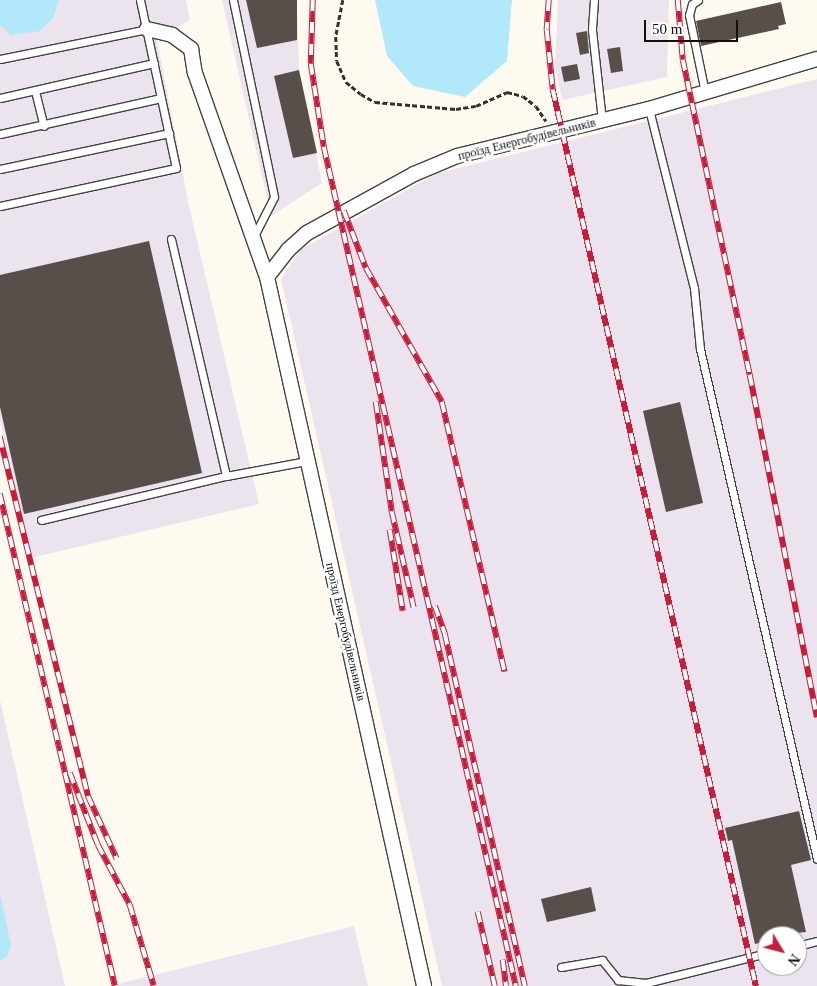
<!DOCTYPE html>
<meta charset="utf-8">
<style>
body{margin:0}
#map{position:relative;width:817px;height:986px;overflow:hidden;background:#fffaf0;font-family:"Times New Roman",serif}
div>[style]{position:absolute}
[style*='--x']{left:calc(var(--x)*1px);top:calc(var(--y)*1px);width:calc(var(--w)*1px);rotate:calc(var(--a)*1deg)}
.industrial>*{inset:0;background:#ebe3ee}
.water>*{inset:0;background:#b1e8fa}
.building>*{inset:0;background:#584e4a}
.path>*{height:2.5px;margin-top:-1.25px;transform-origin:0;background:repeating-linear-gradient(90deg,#313131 0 5px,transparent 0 7.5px)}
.roads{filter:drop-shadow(1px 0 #424242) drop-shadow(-1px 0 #424242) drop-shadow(0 1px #424242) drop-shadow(0 -1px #424242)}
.service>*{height:7px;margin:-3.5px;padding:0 3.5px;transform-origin:3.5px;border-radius:3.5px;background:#fff}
.minor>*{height:14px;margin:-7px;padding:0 7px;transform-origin:7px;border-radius:7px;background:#fff}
.rail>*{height:5.5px;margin-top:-2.75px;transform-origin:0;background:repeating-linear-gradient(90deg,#fff 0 11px,#c81d3a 0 22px);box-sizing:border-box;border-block:1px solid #c81d3a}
span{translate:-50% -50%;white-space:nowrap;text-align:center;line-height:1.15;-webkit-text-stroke:5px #fff;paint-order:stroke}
.street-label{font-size:12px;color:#0f0f0f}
.north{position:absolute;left:757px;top:926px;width:50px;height:50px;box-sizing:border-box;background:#fff;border:1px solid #9f9f9f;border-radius:50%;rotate:127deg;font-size:14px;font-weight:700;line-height:20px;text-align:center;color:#0f0f0f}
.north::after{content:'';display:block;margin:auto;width:18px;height:22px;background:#c81d3a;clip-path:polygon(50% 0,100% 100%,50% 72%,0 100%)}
.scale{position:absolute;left:644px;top:20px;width:94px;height:22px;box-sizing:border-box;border:2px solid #0f0f0f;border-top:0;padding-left:6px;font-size:15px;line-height:18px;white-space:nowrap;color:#0f0f0f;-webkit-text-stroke:4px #fff;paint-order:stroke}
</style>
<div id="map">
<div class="industrial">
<i style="clip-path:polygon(0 0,186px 0,190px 20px,157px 39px,189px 206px,259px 504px,31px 558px,0 420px)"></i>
<i style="clip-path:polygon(222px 0,297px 0,299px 70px,322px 183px,271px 216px)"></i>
<i style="clip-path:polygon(558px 0,669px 0,667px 77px,562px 100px,555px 66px)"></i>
<i style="clip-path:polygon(evenodd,817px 79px,817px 986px,442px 986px,281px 279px,300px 250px,435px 174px,817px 79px,767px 936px,797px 936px,797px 966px,767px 966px,767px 936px)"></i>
<i style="clip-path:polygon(0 700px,65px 986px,0 986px)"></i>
<i style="clip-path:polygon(354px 926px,368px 986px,109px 986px)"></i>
</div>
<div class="water">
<i style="clip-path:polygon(0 0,59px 0,53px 18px,40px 31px,11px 35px,0 25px)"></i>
<i style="clip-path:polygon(375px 0,512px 0,507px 61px,465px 97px,413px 86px,387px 56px)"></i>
<i style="clip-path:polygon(0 894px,11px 945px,7px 956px,0 961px)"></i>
</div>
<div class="building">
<i style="clip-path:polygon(246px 0,297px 0,297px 40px,257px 48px)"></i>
<i style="clip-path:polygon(781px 2px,786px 24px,778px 26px,779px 29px,701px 46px,696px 21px)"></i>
<i style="clip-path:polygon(587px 31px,589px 53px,580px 55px,576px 33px)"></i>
<i style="clip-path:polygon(620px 47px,623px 71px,611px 73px,607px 49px)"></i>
<i style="clip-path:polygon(577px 64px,580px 79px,564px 82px,561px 67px)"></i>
<i style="clip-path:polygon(299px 70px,317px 153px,293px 158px,274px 76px)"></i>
<i style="clip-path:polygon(149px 241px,202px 473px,24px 514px,0 407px,0 275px)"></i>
<i style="clip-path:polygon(680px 402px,703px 503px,666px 512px,643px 411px)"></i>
<i style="clip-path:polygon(799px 811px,811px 860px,791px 865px,806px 932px,767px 936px,767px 941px,755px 944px,732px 840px,728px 841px,725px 828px)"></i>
<i style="clip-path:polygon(591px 887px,596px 911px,547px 922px,541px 899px)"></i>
</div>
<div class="path">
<i style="--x:343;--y:0;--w:38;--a:101"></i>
<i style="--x:336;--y:37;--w:24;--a:88"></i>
<i style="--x:337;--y:61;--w:23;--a:67"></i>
<i style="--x:346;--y:82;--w:19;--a:39"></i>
<i style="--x:361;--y:94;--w:16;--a:30"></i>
<i style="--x:375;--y:102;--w:81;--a:4.9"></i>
<i style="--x:456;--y:109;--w:20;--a:-9"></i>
<i style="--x:476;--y:106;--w:34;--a:-24"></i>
<i style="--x:507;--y:92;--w:16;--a:14"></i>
<i style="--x:523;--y:96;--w:16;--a:38"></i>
<i style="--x:536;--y:106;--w:18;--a:56"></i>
</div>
<div class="roads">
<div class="service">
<i style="--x:233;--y:0;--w:201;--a:78.2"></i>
<i style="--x:274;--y:197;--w:44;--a:117.1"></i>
<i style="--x:594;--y:0;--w:30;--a:94"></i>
<i style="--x:592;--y:30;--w:92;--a:83.7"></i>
<i style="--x:698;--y:0;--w:7;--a:146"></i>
<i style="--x:692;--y:4;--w:11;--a:105"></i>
<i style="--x:689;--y:15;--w:79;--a:78.3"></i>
<i style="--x:0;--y:59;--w:150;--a:-11.5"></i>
<i style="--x:35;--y:91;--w:36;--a:76"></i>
<i style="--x:0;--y:98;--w:158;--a:-12.8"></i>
<i style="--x:649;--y:109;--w:185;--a:75.9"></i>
<i style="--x:694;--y:288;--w:61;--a:84.4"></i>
<i style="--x:700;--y:349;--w:523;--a:77.08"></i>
<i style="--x:0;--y:134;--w:165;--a:-12.6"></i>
<i style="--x:0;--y:169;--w:173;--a:-12"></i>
<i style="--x:0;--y:206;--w:180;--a:-12.2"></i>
<i style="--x:176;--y:168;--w:172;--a:-102.1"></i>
<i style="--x:171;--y:239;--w:243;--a:76.9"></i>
<i style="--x:41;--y:520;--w:190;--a:-13.4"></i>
<i style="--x:226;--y:476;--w:82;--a:-10.5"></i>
<i style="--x:797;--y:946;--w:21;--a:-14"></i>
<i style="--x:561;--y:967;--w:42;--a:-9.7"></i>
<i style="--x:602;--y:960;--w:26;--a:51"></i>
<i style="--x:618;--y:980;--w:28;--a:6"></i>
<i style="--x:646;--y:983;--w:125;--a:-13.9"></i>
</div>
<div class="minor">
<i style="--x:147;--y:29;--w:26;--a:13"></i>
<i style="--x:172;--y:35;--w:24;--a:36"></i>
<i style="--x:191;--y:49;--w:24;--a:81"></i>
<i style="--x:195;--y:73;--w:216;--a:70.6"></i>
<i style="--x:267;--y:277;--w:726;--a:77.51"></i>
<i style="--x:267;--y:277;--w:34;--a:-52"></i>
<i style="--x:288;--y:250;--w:25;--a:-42"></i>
<i style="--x:307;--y:233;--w:122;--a:-28.9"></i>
<i style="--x:414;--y:174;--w:47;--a:-22.7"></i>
<i style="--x:457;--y:156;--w:198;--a:-13.8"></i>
<i style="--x:649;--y:109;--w:175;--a:-16.6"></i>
</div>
</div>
<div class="rail">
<i style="--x:313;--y:0;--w:64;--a:91.8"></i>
<i style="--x:311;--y:64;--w:84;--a:81.1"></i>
<i style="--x:324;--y:147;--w:861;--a:77.11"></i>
<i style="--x:549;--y:0;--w:30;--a:94"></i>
<i style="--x:547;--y:30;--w:60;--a:84.3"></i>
<i style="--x:553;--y:90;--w:919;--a:77.23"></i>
<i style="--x:678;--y:0;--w:60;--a:85.2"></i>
<i style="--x:683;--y:60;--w:322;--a:78"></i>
<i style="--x:750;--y:375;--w:349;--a:78.9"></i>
<i style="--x:344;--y:211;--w:61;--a:68.9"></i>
<i style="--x:366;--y:268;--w:154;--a:60.4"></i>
<i style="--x:442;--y:402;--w:277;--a:76.9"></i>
<i style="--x:376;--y:402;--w:111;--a:81.7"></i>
<i style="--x:392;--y:512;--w:98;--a:77.1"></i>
<i style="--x:0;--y:437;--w:370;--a:76.2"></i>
<i style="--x:88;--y:796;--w:69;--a:65.3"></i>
<i style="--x:0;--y:494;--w:505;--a:76.84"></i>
<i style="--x:390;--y:530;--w:82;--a:80.9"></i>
<i style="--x:435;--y:606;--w:30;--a:70"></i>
<i style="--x:445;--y:634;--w:361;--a:77.2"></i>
<i style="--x:70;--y:773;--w:77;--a:68.7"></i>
<i style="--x:98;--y:845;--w:68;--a:61.9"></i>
<i style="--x:130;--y:905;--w:84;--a:73.5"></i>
<i style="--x:478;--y:912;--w:76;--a:77.1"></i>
<i style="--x:503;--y:960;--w:26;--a:83"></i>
</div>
<div class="street-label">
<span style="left:527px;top:140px;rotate:-14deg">проїзд Енергобудівельників</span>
<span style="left:345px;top:632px;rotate:77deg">проїзд Енергобудівельників</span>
</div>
<div class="north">N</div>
<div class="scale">50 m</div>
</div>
